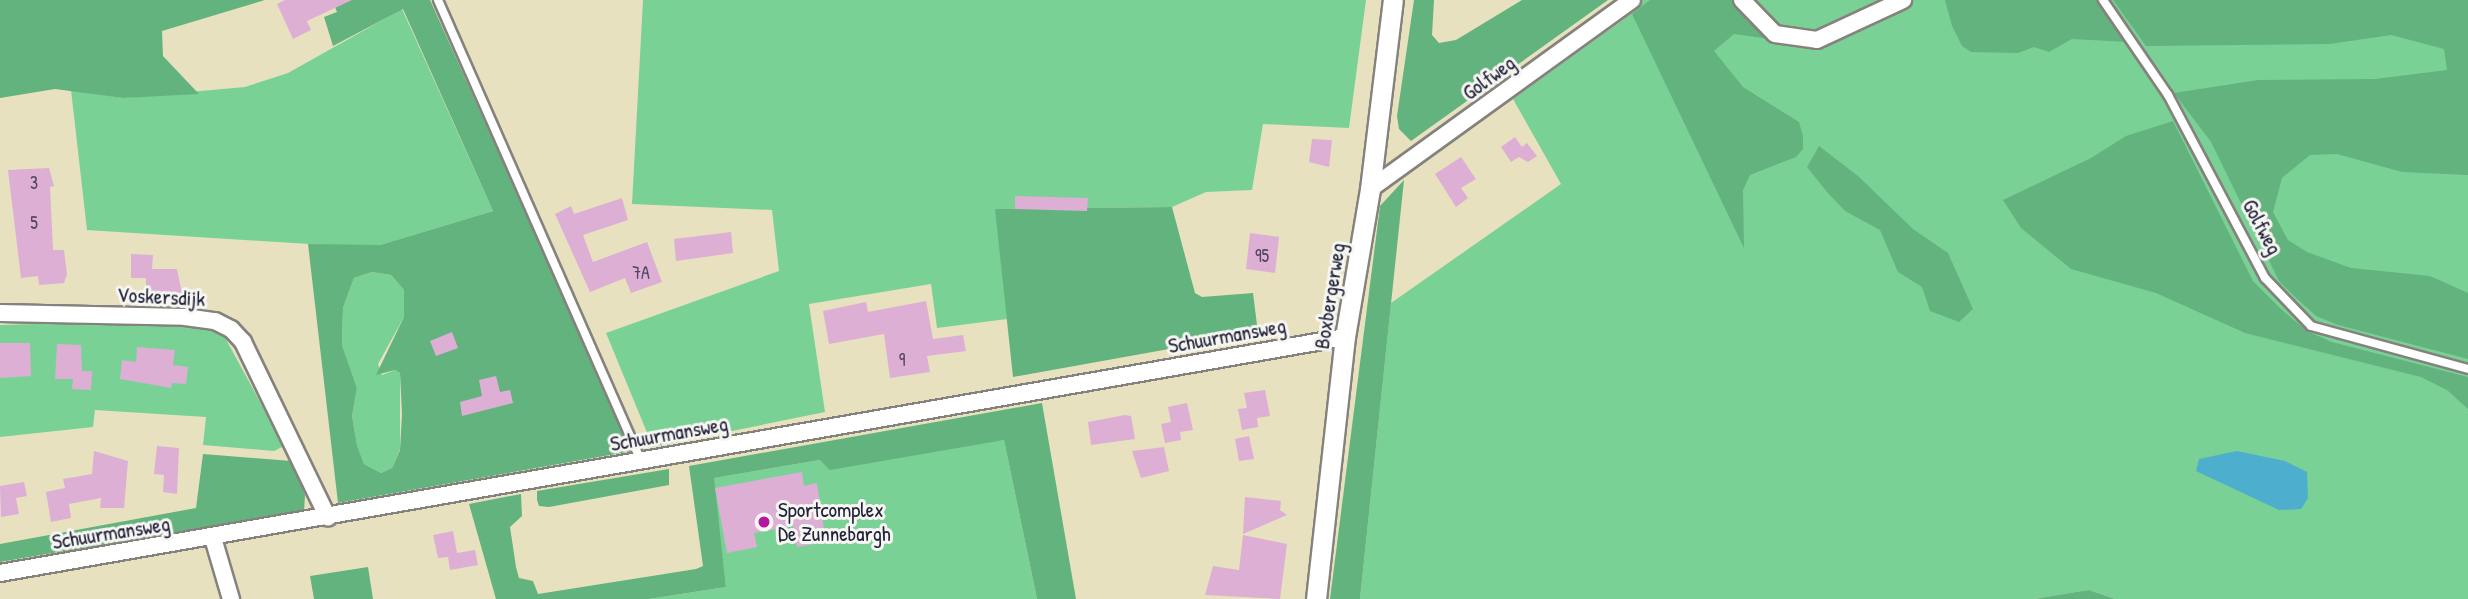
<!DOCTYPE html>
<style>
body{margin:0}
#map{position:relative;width:2468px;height:599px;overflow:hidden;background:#e8e1bf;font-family:"Patrick Hand",sans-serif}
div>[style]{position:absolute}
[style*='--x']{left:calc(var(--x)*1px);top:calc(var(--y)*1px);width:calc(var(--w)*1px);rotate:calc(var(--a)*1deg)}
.green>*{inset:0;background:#7ad196}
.forest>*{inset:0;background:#63b37f}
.water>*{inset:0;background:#4eaecd}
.building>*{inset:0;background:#ddafd5}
.roads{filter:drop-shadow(2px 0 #85827d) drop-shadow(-2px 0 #85827d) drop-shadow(0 2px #85827d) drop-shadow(0 -2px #85827d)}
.service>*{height:8px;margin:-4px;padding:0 4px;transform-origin:4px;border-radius:4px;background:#fff}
.minor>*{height:16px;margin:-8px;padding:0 8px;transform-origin:8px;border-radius:8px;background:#fff}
.tertiary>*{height:19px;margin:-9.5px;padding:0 9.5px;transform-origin:9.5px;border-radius:9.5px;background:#fff}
.dots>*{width:19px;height:19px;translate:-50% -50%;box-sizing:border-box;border:4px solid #f6f6f2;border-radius:50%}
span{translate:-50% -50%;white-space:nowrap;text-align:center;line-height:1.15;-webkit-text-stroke:6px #f6f6f2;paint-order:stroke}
.number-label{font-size:18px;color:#514562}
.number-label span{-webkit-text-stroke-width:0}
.street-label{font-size:21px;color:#22223b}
.poi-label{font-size:21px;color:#22223b}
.left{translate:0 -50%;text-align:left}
</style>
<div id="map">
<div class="green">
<i style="clip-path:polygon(643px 0,1366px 0,1349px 128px,1263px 124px,1252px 190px,1206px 192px,1172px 207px,996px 209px,1007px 319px,937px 328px,931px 284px,809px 304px,825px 412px,653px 447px,606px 333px,779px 271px,772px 210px,632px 204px)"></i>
<i style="clip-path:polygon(1619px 0,2468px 0,2468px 599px,2115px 599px,2089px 590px,2034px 599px,1360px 599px,1391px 303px,1561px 184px,1513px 99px,1631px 14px)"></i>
<i style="clip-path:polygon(402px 9px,493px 211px,380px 245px,357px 247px,87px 230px,71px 90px,123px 98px,245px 87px,288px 73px)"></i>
<i style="clip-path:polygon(372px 272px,391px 275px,404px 290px,404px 317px,378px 364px,382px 375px,395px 370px,400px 373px,400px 449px,392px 468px,381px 473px,364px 464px,357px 445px,352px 416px,357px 388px,342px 345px,343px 308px,354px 278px)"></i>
<i style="clip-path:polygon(68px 323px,201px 327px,222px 332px,284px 446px,274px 451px,203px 445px,206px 417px,95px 410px,93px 427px,0 437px,0 325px)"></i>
<i style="clip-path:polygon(1004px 440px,1037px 599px,649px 599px,726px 587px,713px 478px,820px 460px)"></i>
</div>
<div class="forest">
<i style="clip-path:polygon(0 0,265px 0,162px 31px,163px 56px,199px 94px,123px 98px,55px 89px,0 98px)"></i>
<i style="clip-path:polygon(evenodd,332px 0,430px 0,633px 451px,338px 503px,308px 244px,380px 245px,493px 211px,403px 9px,333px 46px,324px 17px,337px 12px,332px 0,372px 272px,391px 275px,404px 290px,404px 317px,376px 375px,395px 370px,400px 373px,402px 414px,400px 450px,392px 468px,381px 473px,364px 464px,357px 445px,352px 416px,357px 388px,342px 345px,343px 308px,354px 278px,372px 272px)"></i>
<i style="clip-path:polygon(1414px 0,1434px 0,1432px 35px,1439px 43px,1456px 40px,1522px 0,1608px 0,1411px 141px,1399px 129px,1397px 116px)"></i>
<i style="clip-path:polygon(1650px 0,1738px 0,1770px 39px,1734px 34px,1714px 51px,1743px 87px,1799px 122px,1803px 136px,1803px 149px,1796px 157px,1750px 175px,1743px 190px,1744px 248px,1632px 14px)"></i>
<i style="clip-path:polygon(1945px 0,2097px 0,2127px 42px,2072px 39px,2049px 52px,2034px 47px,2018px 53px,1971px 52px,1962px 46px,1952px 26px)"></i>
<i style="clip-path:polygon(2113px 0,2468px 0,2468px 175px,2402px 172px,2337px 154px,2310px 155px,2282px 178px,2273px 212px,2288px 240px,2307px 252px,2351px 268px,2430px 276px,2468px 293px,2468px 359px,2338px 325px,2316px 316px,2294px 296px,2279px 281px,2211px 142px,2174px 93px,2258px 80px,2375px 79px,2447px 70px,2444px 49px,2391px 35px,2330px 44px,2146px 46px)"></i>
<i style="clip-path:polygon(2173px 121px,2253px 281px,2281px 309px,2307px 331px,2332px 342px,2468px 377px,2468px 409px,2447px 390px,2421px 377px,2245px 333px,2156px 293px,2071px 269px,2021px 228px,2003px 200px,2091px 158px,2126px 136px)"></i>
<i style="clip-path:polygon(1819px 146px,1858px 176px,1913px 229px,1948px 253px,1973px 309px,1959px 322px,1930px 311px,1922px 287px,1898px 272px,1880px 230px,1845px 211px,1827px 192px,1807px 167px)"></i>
<i style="clip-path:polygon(1404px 180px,1360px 599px,1330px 599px,1380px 206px)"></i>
<i style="clip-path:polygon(1172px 207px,1195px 293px,1202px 297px,1253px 293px,1258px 333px,1013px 377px,995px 209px)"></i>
<i style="clip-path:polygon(1042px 403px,1076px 599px,1037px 599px,1004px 440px,830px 470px,820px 460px,714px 478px,726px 587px,649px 599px,496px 599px,469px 504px,521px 494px,522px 516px,510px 527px,516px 567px,519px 578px,533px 581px,538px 594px,696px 569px,703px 566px,689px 466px)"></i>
<i style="clip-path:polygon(203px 454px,291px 461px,305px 495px,304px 512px,93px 553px,88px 547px,0 562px,0 544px,196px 508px)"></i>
<i style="clip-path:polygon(669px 469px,669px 485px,549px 507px,539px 506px,537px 500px,537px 491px)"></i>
<i style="clip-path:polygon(368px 567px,373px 599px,314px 599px,310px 576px)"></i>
<i style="clip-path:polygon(2089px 590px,2115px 599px,2034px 599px,2076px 592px)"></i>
</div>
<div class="water">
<i style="clip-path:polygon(2237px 451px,2285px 461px,2307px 472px,2308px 498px,2301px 509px,2279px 510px,2196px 471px,2199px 459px)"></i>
</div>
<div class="building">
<i style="clip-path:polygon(285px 0,352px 0,307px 21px,311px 30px,293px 39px,277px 4px)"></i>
<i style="clip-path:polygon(1515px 137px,1522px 147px,1527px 143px,1537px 156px,1528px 162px,1519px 157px,1511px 162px,1501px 147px)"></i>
<i style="clip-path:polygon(1312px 139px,1332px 140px,1329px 167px,1309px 162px)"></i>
<i style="clip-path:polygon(1461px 157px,1476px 179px,1461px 188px,1468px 198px,1456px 207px,1435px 174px)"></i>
<i style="clip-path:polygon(49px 168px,54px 186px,50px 187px,53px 250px,64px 250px,67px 274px,64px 283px,39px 285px,38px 276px,21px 278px,8px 170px)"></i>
<i style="clip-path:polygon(1015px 196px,1088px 198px,1087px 211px,1015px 209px)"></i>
<i style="clip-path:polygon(622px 198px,628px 220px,583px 235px,593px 262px,647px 242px,662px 282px,631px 293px,625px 278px,590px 292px,555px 214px,571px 206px,574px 214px)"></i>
<i style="clip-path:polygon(731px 232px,733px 253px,676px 261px,674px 239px)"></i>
<i style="clip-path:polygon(1250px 233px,1279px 237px,1275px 273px,1246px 269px)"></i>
<i style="clip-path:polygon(131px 254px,153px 255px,152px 269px,177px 269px,182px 293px,146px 293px,146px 278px,131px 278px)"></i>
<i style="clip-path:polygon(926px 301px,933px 339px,963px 335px,966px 351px,927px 356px,930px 372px,890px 378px,884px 334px,829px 344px,823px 311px,866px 302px,868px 312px)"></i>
<i style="clip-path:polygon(452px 332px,458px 348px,436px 356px,430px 341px)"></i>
<i style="clip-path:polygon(0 343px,30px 343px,31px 376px,0 378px)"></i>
<i style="clip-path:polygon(57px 344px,81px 345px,82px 371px,92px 371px,91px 390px,72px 389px,73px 379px,55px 379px)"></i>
<i style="clip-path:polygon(137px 347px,175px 350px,173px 365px,188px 367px,186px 384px,172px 383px,171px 388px,120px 379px,122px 360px,136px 362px)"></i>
<i style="clip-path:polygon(496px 376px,500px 392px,510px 390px,513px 403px,462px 416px,460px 402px,482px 396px,479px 380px)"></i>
<i style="clip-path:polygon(1265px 390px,1270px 416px,1257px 418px,1258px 427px,1242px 430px,1238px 409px,1247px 408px,1244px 393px)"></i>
<i style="clip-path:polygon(1187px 403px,1193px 430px,1180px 432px,1181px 440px,1165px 443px,1161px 424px,1171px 422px,1168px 407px)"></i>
<i style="clip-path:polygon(1125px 415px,1131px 416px,1135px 439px,1091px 445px,1088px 422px)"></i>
<i style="clip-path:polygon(1249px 436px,1254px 459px,1239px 461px,1235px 439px)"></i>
<i style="clip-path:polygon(157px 446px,179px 448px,177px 494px,163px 492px,164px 475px,154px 474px)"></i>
<i style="clip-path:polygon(1164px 447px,1169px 471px,1141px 478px,1132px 451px)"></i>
<i style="clip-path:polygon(94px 451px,128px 461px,124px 508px,100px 508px,101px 498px,69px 504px,71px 518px,51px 522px,46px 492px,65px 488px,63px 479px,92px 474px)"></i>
<i style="clip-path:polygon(802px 472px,804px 486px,817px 483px,826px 542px,797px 547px,793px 526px,754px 533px,757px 547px,727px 553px,715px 488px)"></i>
<i style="clip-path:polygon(24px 482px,27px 496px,16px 498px,19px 514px,1px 517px,0 486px)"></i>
<i style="clip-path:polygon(1245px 497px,1281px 501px,1280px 510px,1287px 515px,1243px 534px)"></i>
<i style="clip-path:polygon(453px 531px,457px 553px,475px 550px,478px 565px,450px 570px,448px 557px,438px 558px,433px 535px)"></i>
<i style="clip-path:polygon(1243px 535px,1287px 544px,1280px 599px,1205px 595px,1213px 566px,1239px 570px)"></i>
</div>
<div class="roads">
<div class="service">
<i style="--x:438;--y:0;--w:504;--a:66.23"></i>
<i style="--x:2103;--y:0;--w:115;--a:55.6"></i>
<i style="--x:2168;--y:95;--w:207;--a:62.1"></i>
<i style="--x:2265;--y:278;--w:66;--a:46.2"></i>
<i style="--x:2311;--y:326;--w:163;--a:15.3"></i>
</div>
<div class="minor">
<i style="--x:1742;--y:0;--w:47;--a:45.9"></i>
<i style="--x:1775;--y:34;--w:42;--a:8.1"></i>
<i style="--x:1817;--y:40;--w:95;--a:-24.9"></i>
<i style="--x:1370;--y:189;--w:323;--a:-35.8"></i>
<i style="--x:0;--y:313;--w:185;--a:1.2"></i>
<i style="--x:185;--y:317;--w:30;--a:8"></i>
<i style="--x:215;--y:321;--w:18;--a:27"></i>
<i style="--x:231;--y:329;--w:18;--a:47"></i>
<i style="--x:243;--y:342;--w:195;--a:64.2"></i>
<i style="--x:213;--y:538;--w:64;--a:73.6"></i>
<i style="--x:0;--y:573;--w:1366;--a:-9.95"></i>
</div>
<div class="tertiary">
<i style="--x:1316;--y:599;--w:264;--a:-83.7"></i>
<i style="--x:1345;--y:337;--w:150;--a:-80.4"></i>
<i style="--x:1370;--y:189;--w:190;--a:-83.1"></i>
</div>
</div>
<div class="dots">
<i style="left:764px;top:522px;background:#b5179e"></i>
</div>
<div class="number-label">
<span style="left:34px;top:183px">3</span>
<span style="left:34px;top:223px">5</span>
<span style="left:1262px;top:256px">95</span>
<span style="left:641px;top:273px">7A</span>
<span style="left:902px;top:360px">9</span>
</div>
<div class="street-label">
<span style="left:1489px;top:78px;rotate:-36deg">Golfweg</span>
<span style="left:2262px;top:227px;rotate:62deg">Golfweg</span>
<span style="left:1330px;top:296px;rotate:-81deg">Boxbergerweg</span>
<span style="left:161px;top:297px;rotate:3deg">Voskersdijk</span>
<span style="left:1227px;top:336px;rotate:-10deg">Schuurmansweg</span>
<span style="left:669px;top:434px;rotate:-10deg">Schuurmansweg</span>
<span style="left:111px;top:533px;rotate:-9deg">Schuurmansweg</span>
</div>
<div class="poi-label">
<span class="left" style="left:778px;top:522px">Sportcomplex<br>De Zunnebargh</span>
</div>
</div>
